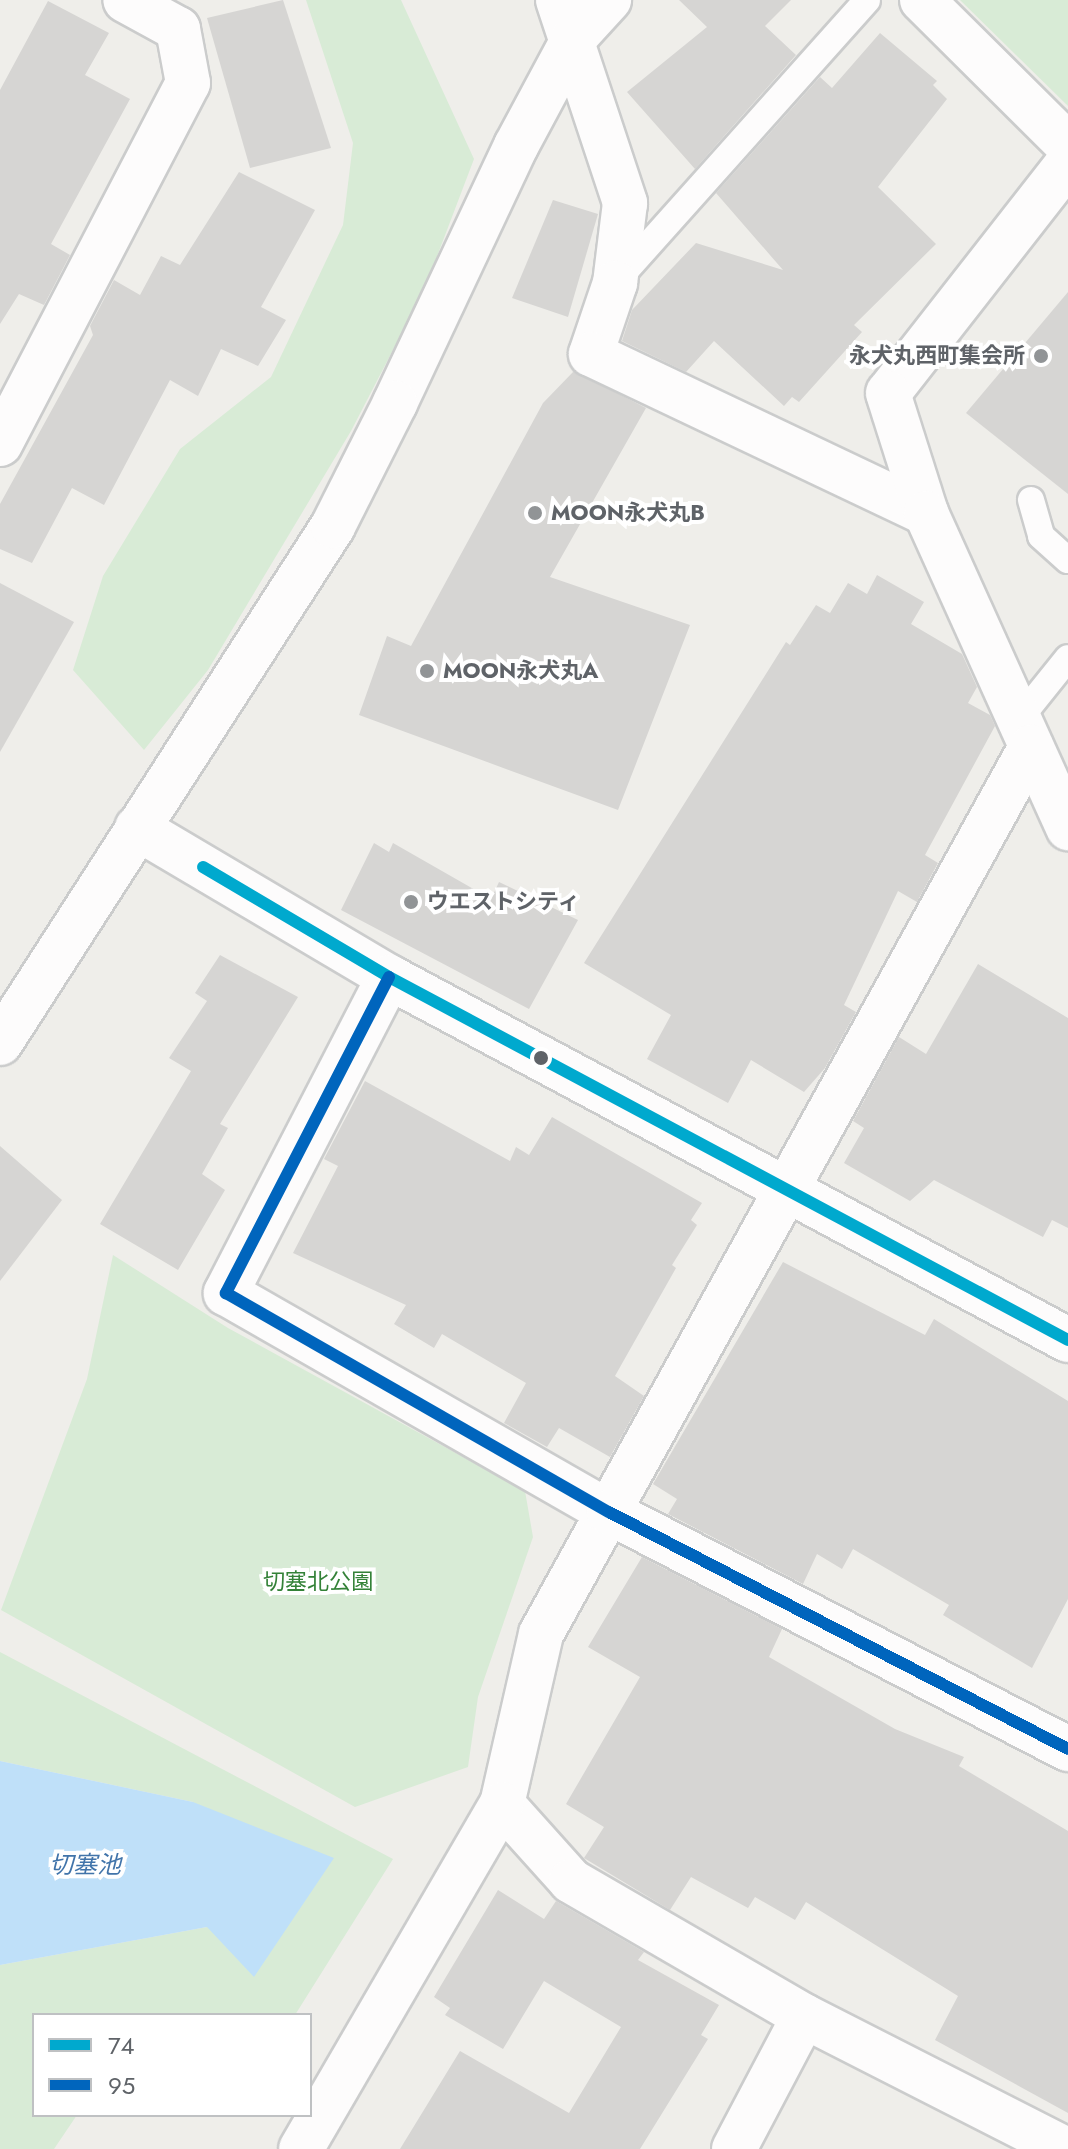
<!DOCTYPE html>
<meta charset="utf-8">
<style>
body{margin:0}
#map{position:relative;width:1068px;height:2149px;overflow:hidden;background:#efeeea;font-family:Jost,"Noto Sans JP",sans-serif}
div>[style]{position:absolute}
[style*='--x']{left:calc(var(--x)*1px);top:calc(var(--y)*1px);width:calc(var(--w)*1px);rotate:calc(var(--a)*1deg)}
.green>*{inset:0;background:#d8ebd6}
.water>*{inset:0;background:#bfe0f9}
.building>*{inset:0;background:#d6d5d3}
.roads{filter:drop-shadow(2px 0 #cbcccc) drop-shadow(-2px 0 #cbcccc) drop-shadow(0 2px #cbcccc) drop-shadow(0 -2px #cbcccc)}
.lane>*{height:26px;margin:-13px;padding:0 13px;transform-origin:13px;border-radius:13px;background:#fdfcfc}
.street>*{height:44px;margin:-22px;padding:0 22px;transform-origin:22px;border-radius:22px;background:#fdfcfc}
.secondary>*{height:44px;margin:-22px;padding:0 22px;transform-origin:22px;border-radius:22px;background:#fdfcfc}
.bus-1>*{height:12px;margin:-6px;padding:0 6px;transform-origin:6px;border-radius:6px;background:#00a9ce}
.bus-2>*{height:12px;margin:-6px;padding:0 6px;transform-origin:6px;border-radius:6px;background:#0065bd}
.dots>*{width:22px;height:22px;translate:-50% -50%;box-sizing:border-box;border:4px solid #fff;border-radius:50%}
span{translate:-50% -50%;white-space:nowrap;text-align:center;line-height:1.15;-webkit-text-stroke:8px #fff;paint-order:stroke}
.poi-label{font-size:22px;color:#5f6368;font-weight:700}
.right{translate:-100% -50%;text-align:right}
.left{translate:0 -50%;text-align:left}
.park-label{font-size:22px;color:#348238}
.water-label{font-size:24px;color:#4174aa;font-style:italic}
.legend{position:absolute;left:32px;top:2013px;width:280px;height:104px;box-sizing:border-box;background:#fff;border:2px solid #bfc1c3;margin:0;padding:10px 14px;list-style:none;font-size:24px;color:#5f6368}
.legend li{display:flex;align-items:center;gap:16px;height:40px}
.legend b{width:40px;border:2px solid #bfc1c3}
</style>
<div id="map">
<div class="green">
<i style="clip-path:polygon(306px 0,401px 0,474px 159px,425px 288px,351px 431px,208px 670px,144px 750px,73px 670px,103px 576px,180px 449px,271px 377px,343px 225px,353px 143px)"></i>
<i style="clip-path:polygon(960px 0,1068px 0,1068px 106px)"></i>
<i style="clip-path:polygon(113px 1255px,228px 1328px,525px 1491px,533px 1537px,478px 1697px,468px 1767px,355px 1807px,1px 1610px,87px 1379px)"></i>
<i style="clip-path:polygon(0 1652px,393px 1859px,295px 2015px,34px 2015px,34px 2115px,77px 2115px,54px 2149px,0 2149px,0 1965px,207px 1927px,193px 1802px,0 1761px)"></i>
</div>
<div class="water">
<i style="clip-path:polygon(0 1761px,193px 1802px,334px 1858px,254px 1977px,207px 1927px,0 1965px)"></i>
</div>
<div class="building">
<i style="clip-path:polygon(283px 0,331px 148px,250px 168px,207px 18px)"></i>
<i style="clip-path:polygon(679px 0,791px 0,765px 26px,796px 55px,695px 169px,627px 92px,707px 27px)"></i>
<i style="clip-path:polygon(48px 1px,109px 33px,85px 75px,130px 99px,51px 244px,70px 255px,44px 305px,19px 294px,0 324px,0 90px)"></i>
<i style="clip-path:polygon(880px 33px,937px 81px,933px 85px,947px 99px,878px 187px,936px 244px,854px 325px,862px 332px,799px 402px,792px 397px,784px 406px,714px 341px,686px 372px,622px 341px,632px 310px,696px 243px,783px 270px,716px 193px,820px 77px,832px 88px)"></i>
<i style="clip-path:polygon(239px 172px,315px 210px,261px 307px,286px 320px,258px 366px,221px 349px,198px 396px,170px 380px,104px 505px,72px 488px,32px 563px,0 549px,0 504px,93px 335px,90px 326px,114px 280px,140px 295px,161px 256px,180px 265px)"></i>
<i style="clip-path:polygon(553px 200px,598px 214px,568px 317px,512px 298px)"></i>
<i style="clip-path:polygon(1068px 292px,1068px 494px,966px 413px)"></i>
<i style="clip-path:polygon(574px 371px,646px 408px,550px 577px,690px 625px,618px 810px,359px 715px,387px 636px,411px 646px,543px 403px)"></i>
<i style="clip-path:polygon(877px 575px,924px 602px,911px 624px,962px 654px,977px 687px,968px 703px,990px 715px,995px 726px,925px 855px,938px 863px,917px 902px,898px 891px,844px 1005px,856px 1012px,825px 1068px,804px 1092px,751px 1060px,728px 1103px,647px 1059px,671px 1015px,584px 963px,786px 642px,790px 645px,816px 605px,830px 613px,848px 583px,867px 594px)"></i>
<i style="clip-path:polygon(0 583px,74px 622px,0 752px)"></i>
<i style="clip-path:polygon(374px 843px,389px 852px,393px 843px,491px 899px,499px 882px,578px 920px,529px 1009px,341px 910px)"></i>
<i style="clip-path:polygon(220px 955px,298px 997px,220px 1124px,228px 1128px,202px 1174px,225px 1190px,178px 1270px,100px 1224px,191px 1071px,169px 1058px,207px 1001px,195px 993px)"></i>
<i style="clip-path:polygon(978px 964px,1068px 1018px,1068px 1228px,1052px 1220px,1043px 1237px,934px 1180px,910px 1201px,844px 1163px,864px 1128px,853px 1121px,899px 1037px,926px 1054px)"></i>
<i style="clip-path:polygon(365px 1081px,510px 1161px,516px 1147px,529px 1155px,552px 1117px,702px 1203px,691px 1220px,697px 1225px,672px 1265px,676px 1268px,615px 1376px,644px 1396px,610px 1457px,559px 1428px,547px 1447px,504px 1423px,526px 1383px,442px 1334px,434px 1348px,394px 1324px,406px 1305px,293px 1253px,338px 1166px,324px 1159px)"></i>
<i style="clip-path:polygon(0 1146px,62px 1200px,0 1281px)"></i>
<i style="clip-path:polygon(783px 1262px,925px 1335px,934px 1319px,1068px 1401px,1068px 1599px,1032px 1668px,943px 1615px,949px 1605px,853px 1549px,842px 1569px,817px 1554px,803px 1584px,668px 1514px,677px 1499px,653px 1484px)"></i>
<i style="clip-path:polygon(642px 1557px,782px 1629px,769px 1657px,895px 1729px,964px 1757px,959px 1766px,1068px 1831px,1068px 2113px,935px 2040px,958px 1996px,806px 1902px,795px 1920px,755px 1897px,748px 1908px,691px 1877px,670px 1910px,584px 1858px,604px 1827px,566px 1804px,640px 1677px,588px 1647px)"></i>
<i style="clip-path:polygon(498px 1890px,544px 1919px,556px 1901px,644px 1952px,638px 1960px,719px 2005px,701px 2035px,708px 2039px,640px 2149px,400px 2149px,460px 2051px,569px 2113px,621px 2027px,544px 1981px,503px 2049px,445px 2015px,450px 2008px,434px 1997px)"></i>
</div>
<div class="roads">
<div class="lane">
<i style="--x:617;--y:280;--w:375;--a:-48.2"></i>
<i style="--x:1031;--y:500;--w:37;--a:74"></i>
<i style="--x:1041;--y:536;--w:36;--a:42"></i>
<i style="--x:1019;--y:719;--w:78;--a:-51.2"></i>
</div>
<div class="street">
<i style="--x:558;--y:0;--w:214;--a:71.7"></i>
<i style="--x:625;--y:203;--w:81;--a:97.1"></i>
<i style="--x:615;--y:283;--w:75;--a:108.7"></i>
<i style="--x:591;--y:354;--w:371;--a:25.4"></i>
<i style="--x:922;--y:0;--w:206;--a:44.8"></i>
<i style="--x:1068;--y:163;--w:292;--a:128"></i>
<i style="--x:888;--y:393;--w:126;--a:72.4"></i>
<i style="--x:926;--y:513;--w:346;--a:65.7"></i>
<i style="--x:395;--y:403;--w:284;--a:-64.8"></i>
<i style="--x:516;--y:146;--w:123;--a:-61.8"></i>
<i style="--x:574;--y:38;--w:52;--a:-47.4"></i>
<i style="--x:0;--y:444;--w:407;--a:-62.5"></i>
<i style="--x:188;--y:83;--w:55;--a:-100.5"></i>
<i style="--x:178;--y:29;--w:60;--a:-151.3"></i>
<i style="--x:1031;--y:747;--w:1013;--a:118.92"></i>
<i style="--x:541;--y:1634;--w:174;--a:102.9"></i>
<i style="--x:502;--y:1804;--w:103;--a:48.1"></i>
<i style="--x:571;--y:1881;--w:269;--a:30.1"></i>
<i style="--x:804;--y:2016;--w:293;--a:27"></i>
<i style="--x:389;--y:977;--w:356;--a:117.3"></i>
<i style="--x:226;--y:1293;--w:441;--a:29.8"></i>
<i style="--x:609;--y:1512;--w:517;--a:27.31"></i>
<i style="--x:301;--y:2149;--w:399;--a:-59.8"></i>
<i style="--x:734;--y:2149;--w:150;--a:-62.2"></i>
</div>
<div class="secondary">
<i style="--x:137;--y:828;--w:293;--a:30.6"></i>
<i style="--x:389;--y:977;--w:770;--a:28.13"></i>
<i style="--x:0;--y:1043;--w:615;--a:-57.21"></i>
<i style="--x:333;--y:526;--w:138;--a:-63.2"></i>
</div>
</div>
<div class="bus-1">
<i style="--x:203;--y:867;--w:216;--a:30.6"></i>
<i style="--x:389;--y:977;--w:770;--a:28.13"></i>
</div>
<div class="bus-2">
<i style="--x:389;--y:977;--w:356;--a:117.3"></i>
<i style="--x:226;--y:1293;--w:441;--a:29.8"></i>
<i style="--x:609;--y:1512;--w:517;--a:27.31"></i>
</div>
<div class="dots">
<i style="left:1041px;top:356px;background:#919496"></i>
<i style="left:535px;top:513px;background:#919496"></i>
<i style="left:427px;top:671px;background:#919496"></i>
<i style="left:411px;top:902px;background:#919496"></i>
<i style="left:541px;top:1058px;background:#5f6368"></i>
</div>
<div class="poi-label">
<span class="right" style="left:1025px;top:356px">永犬丸西町集会所</span>
<span class="left" style="left:551px;top:513px">MOON永犬丸B</span>
<span class="left" style="left:443px;top:671px">MOON永犬丸A</span>
<span class="left" style="left:427px;top:902px">ウエストシティ</span>
</div>
<div class="park-label">
<span style="left:318px;top:1582px">切塞北公園</span>
</div>
<div class="water-label">
<span style="left:85px;top:1865px">切塞池</span>
</div>
<ul class="legend">
<li><b style="height:10px;background:#00a9ce"></b>74</li>
<li><b style="height:10px;background:#0065bd"></b>95</li>
</ul>
</div>
